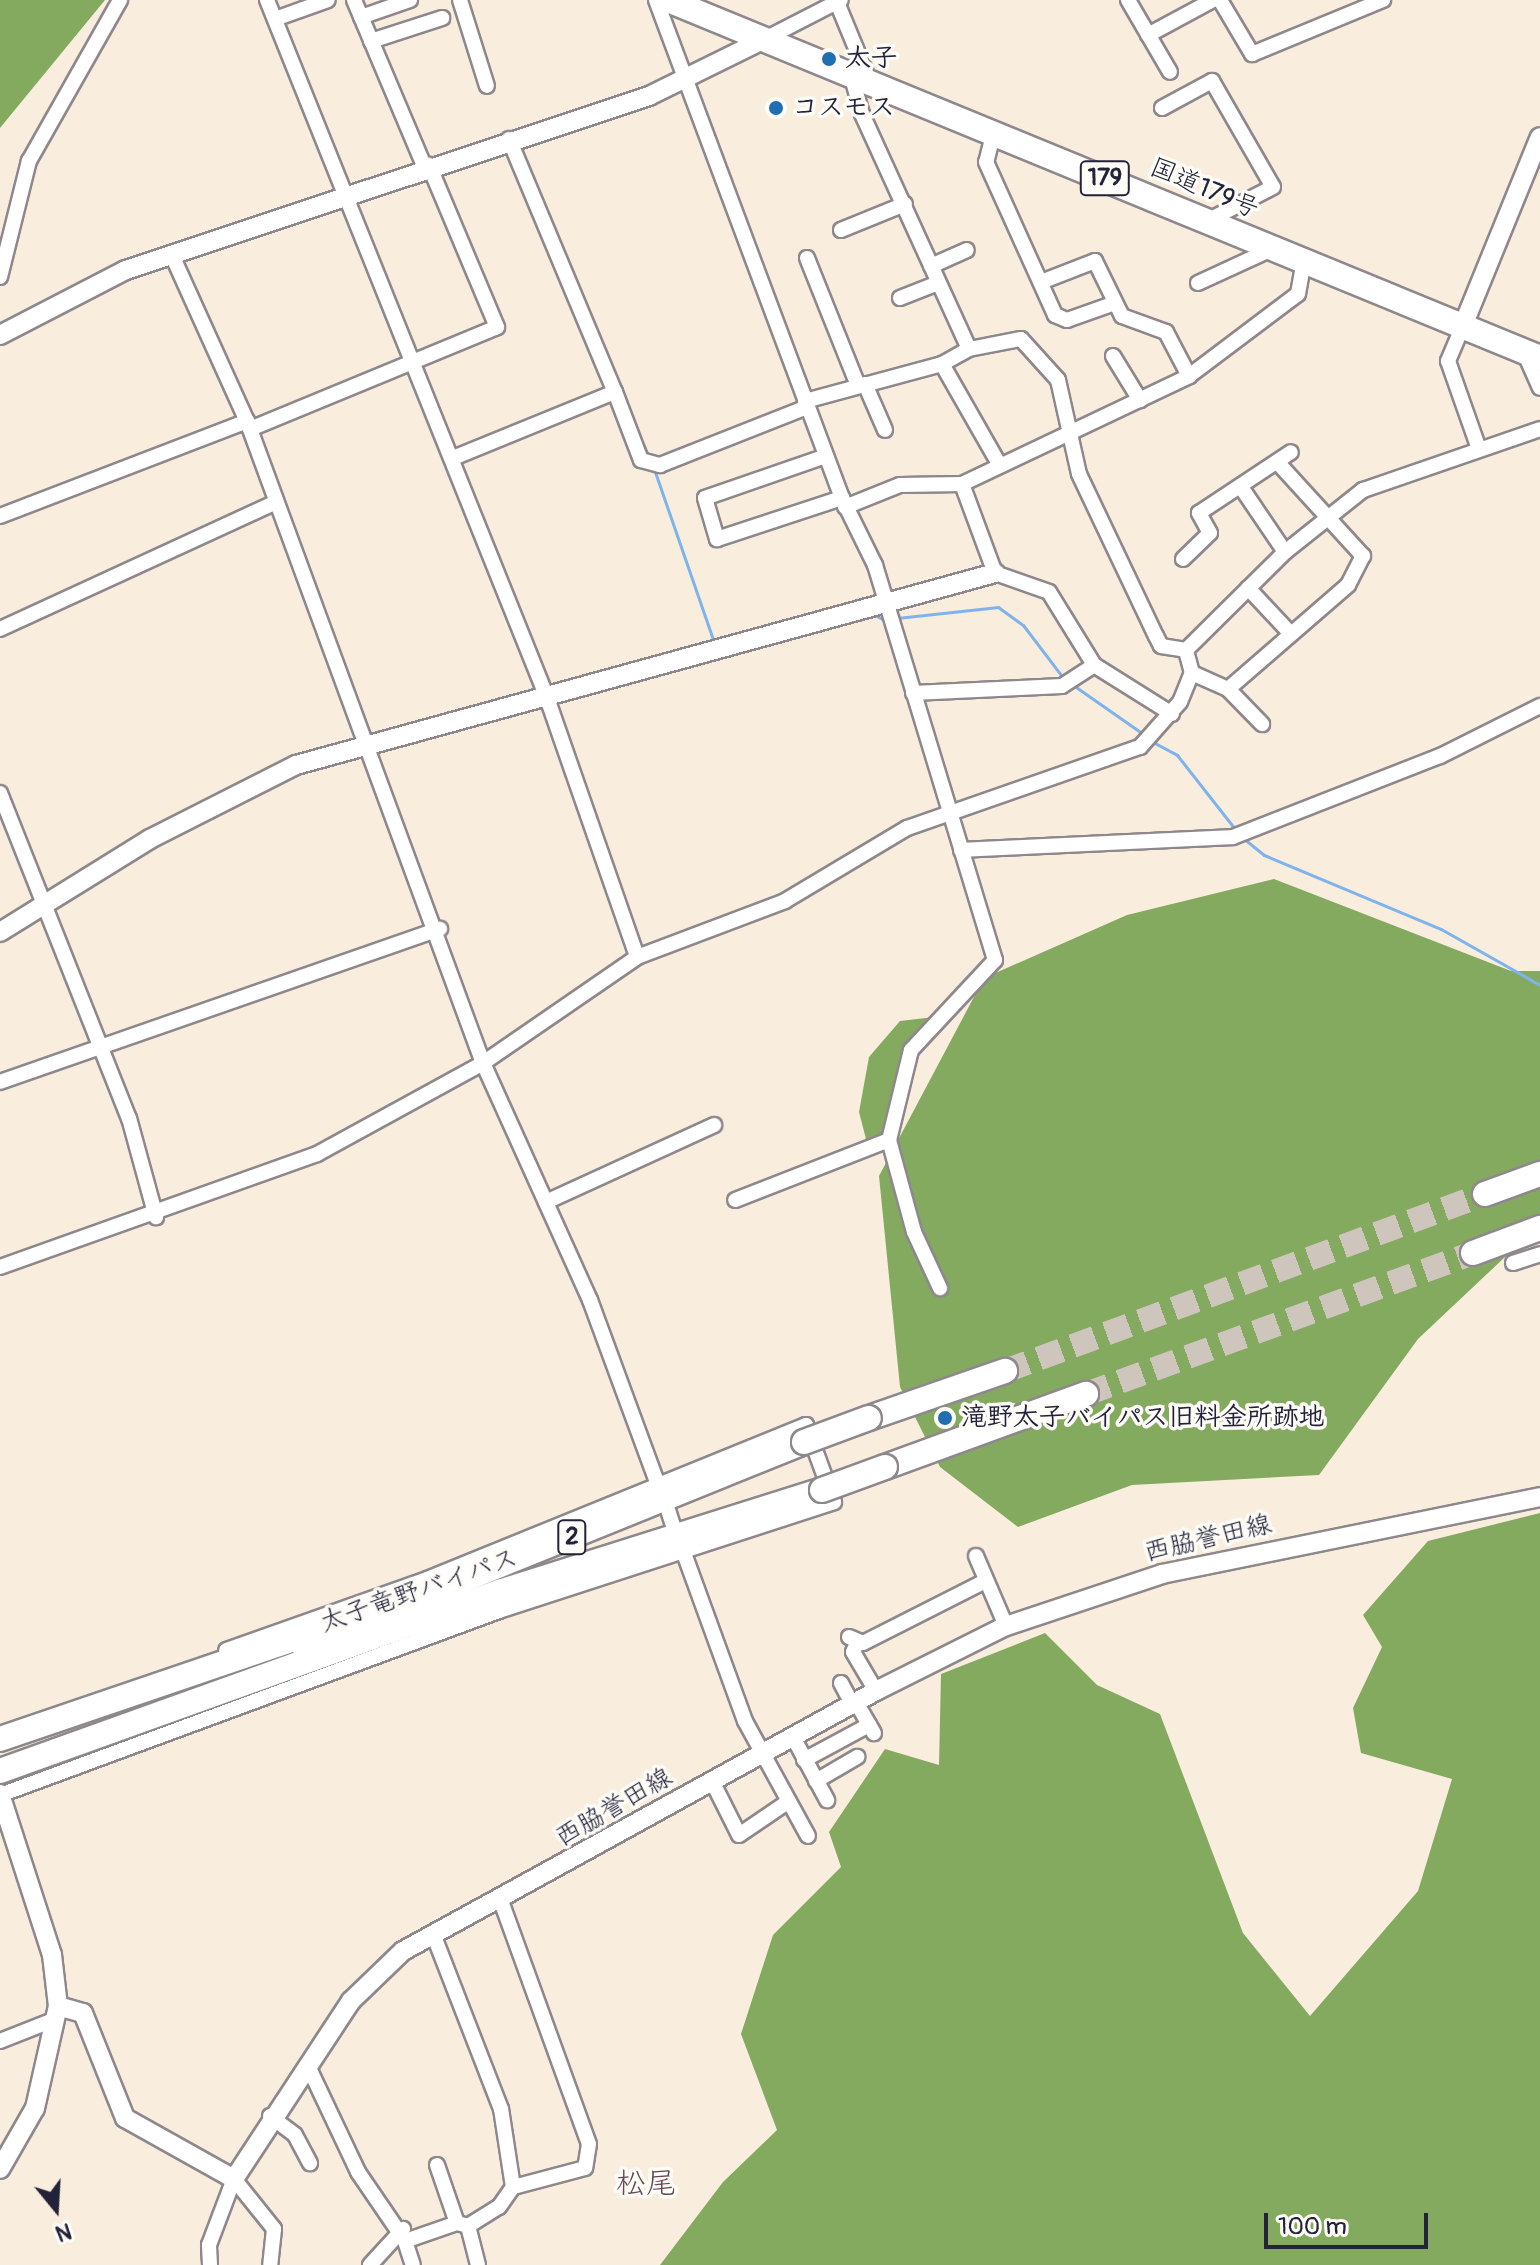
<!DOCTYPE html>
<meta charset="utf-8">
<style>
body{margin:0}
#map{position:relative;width:1540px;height:2265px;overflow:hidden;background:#f9eede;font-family:Pangolin,"Klee One",sans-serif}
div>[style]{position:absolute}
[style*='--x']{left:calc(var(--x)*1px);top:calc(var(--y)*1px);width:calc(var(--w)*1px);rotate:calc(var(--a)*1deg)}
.forest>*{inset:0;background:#84aa60}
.stream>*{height:3px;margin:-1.5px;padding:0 1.5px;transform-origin:1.5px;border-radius:1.5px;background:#7fb3ec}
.highway-tunnel>*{height:24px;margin-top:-12px;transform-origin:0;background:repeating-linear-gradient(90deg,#cec5bd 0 24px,transparent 0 36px)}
.roads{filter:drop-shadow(2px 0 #8e888c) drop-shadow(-2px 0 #8e888c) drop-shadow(0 2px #8e888c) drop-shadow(0 -2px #8e888c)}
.street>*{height:14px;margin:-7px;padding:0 7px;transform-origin:7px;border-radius:7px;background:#fff}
.secondary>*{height:18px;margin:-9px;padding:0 9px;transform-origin:9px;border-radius:9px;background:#fff}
.highway>*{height:24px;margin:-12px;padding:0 12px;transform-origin:12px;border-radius:12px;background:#fff}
.bridges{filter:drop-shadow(2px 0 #8e888c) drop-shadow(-2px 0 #8e888c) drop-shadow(0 2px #8e888c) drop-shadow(0 -2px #8e888c)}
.highway-bridge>*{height:24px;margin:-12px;padding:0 12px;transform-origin:12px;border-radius:12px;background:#fff}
.dots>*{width:22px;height:22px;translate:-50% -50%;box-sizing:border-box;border:4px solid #fdfcf7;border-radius:50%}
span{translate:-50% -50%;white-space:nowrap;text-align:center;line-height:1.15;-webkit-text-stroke:7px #fdfcf7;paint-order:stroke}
.shield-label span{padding:2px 6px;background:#fdfcf7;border:2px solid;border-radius:6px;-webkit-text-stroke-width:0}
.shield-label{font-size:24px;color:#22223b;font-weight:700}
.poi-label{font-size:26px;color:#22223b;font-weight:700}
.left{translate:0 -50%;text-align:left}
.street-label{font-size:26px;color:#22223b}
.quarter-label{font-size:30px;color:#644755}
.north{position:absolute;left:16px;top:2169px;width:80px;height:80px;-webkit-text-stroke:6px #fdfcf7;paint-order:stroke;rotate:162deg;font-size:22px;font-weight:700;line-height:32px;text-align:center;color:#22223b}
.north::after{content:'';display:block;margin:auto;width:28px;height:36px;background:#22223b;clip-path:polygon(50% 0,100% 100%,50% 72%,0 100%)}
.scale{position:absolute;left:1264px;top:2213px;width:164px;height:36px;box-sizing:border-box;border:4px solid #22223b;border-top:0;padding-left:10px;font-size:24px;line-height:28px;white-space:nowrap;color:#22223b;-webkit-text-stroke:6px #fdfcf7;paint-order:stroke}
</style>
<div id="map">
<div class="forest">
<i style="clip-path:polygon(0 0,105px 0,0 128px)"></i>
<i style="clip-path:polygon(1274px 879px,1511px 971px,1540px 971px,1540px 1224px,1418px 1339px,1319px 1475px,1132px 1485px,1018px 1527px,940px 1467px,900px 1387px,879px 1176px,984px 978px,1127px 915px)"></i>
<i style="clip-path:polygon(934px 1017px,899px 1062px,887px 1138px,867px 1143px,859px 1112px,869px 1057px,900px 1021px)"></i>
<i style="clip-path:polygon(1540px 1513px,1540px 2265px,660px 2265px,723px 2182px,777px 2130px,741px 2034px,773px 1935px,841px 1867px,829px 1832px,885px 1749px,939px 1765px,941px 1674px,1045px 1633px,1097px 1685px,1160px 1714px,1243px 1933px,1310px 2016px,1418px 1891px,1452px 1779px,1361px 1753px,1353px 1708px,1382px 1647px,1363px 1615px,1428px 1541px)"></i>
</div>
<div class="stream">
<i style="--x:636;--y:429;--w:29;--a:65"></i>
<i style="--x:654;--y:469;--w:183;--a:70.9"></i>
<i style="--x:871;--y:613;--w:17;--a:28"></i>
<i style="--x:897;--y:618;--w:102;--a:-6.2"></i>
<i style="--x:998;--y:607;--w:31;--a:36"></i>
<i style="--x:1023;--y:625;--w:68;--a:52.8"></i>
<i style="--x:1073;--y:685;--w:89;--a:34.9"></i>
<i style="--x:1151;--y:741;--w:30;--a:28"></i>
<i style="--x:1177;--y:755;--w:94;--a:51.9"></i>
<i style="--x:1243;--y:838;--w:27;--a:39"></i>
<i style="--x:1264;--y:855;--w:192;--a:22.7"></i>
<i style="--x:1441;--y:929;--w:114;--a:29.5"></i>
</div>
<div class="highway-tunnel">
<i style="--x:1005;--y:1371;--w:512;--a:-20.24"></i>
<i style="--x:1086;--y:1394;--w:412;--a:-20"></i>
</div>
<div class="roads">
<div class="street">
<i style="--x:267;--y:0;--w:749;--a:68.13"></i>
<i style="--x:546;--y:695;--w:277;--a:70.8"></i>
<i style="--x:354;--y:0;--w:180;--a:67.1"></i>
<i style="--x:460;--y:0;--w:90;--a:72.6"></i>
<i style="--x:656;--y:0;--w:532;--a:69.52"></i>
<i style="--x:842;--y:498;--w:75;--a:63.8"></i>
<i style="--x:875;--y:565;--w:413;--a:73.1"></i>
<i style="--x:995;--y:960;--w:123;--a:133"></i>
<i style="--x:911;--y:1050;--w:93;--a:103.7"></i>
<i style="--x:889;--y:1140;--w:165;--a:158.7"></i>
<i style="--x:836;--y:0;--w:87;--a:67.6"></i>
<i style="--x:1128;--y:0;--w:83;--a:59.7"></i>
<i style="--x:1220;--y:0;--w:63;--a:59.3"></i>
<i style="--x:1252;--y:54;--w:142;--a:-22.4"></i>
<i style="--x:361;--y:17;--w:52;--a:-19.1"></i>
<i style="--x:275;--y:19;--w:56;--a:-19.7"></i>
<i style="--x:1148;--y:35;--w:74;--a:-28.3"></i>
<i style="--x:765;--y:39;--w:85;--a:-27.2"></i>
<i style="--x:371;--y:41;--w:75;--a:-17.9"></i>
<i style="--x:851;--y:74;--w:41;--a:74.6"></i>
<i style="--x:862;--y:114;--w:258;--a:65.5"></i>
<i style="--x:969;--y:349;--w:53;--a:-10.9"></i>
<i style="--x:1021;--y:339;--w:55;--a:47.9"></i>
<i style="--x:1058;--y:380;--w:96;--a:77.4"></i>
<i style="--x:1079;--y:474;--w:179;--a:64.6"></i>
<i style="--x:1156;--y:636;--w:11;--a:63"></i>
<i style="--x:1161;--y:646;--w:25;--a:9"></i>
<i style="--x:1162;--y:108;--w:57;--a:-28.4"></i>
<i style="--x:1212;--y:81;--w:122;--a:60.1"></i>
<i style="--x:1273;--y:187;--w:74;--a:152.7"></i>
<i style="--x:994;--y:131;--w:32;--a:104"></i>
<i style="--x:986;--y:162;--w:168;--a:65.7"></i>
<i style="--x:1055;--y:315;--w:13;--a:23"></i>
<i style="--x:1067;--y:320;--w:51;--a:-19.5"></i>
<i style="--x:509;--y:139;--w:274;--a:67.3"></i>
<i style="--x:841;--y:230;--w:69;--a:-22.1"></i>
<i style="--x:171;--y:253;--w:184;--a:65.7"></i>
<i style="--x:247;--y:421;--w:684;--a:69.82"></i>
<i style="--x:483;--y:1063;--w:260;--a:65.7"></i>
<i style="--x:590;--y:1300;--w:202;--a:69.8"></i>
<i style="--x:807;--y:258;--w:135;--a:68.2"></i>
<i style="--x:931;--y:266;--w:39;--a:-24"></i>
<i style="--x:0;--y:277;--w:120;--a:-76"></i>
<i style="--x:29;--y:161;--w:185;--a:-60.5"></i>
<i style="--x:1041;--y:282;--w:58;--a:-21.3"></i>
<i style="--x:1095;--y:261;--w:61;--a:63.9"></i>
<i style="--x:1122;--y:316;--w:47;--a:20"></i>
<i style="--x:1166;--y:332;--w:50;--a:62.4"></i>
<i style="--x:1198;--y:283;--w:84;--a:-24.7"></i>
<i style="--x:900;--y:298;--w:41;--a:-21.5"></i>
<i style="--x:1462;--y:328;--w:36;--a:113"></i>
<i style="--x:1448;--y:361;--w:93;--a:70.6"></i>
<i style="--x:1524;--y:352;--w:39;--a:66"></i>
<i style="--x:1113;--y:356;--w:52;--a:58.5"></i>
<i style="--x:942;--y:364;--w:113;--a:60.3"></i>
<i style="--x:865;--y:384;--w:50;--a:66.5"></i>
<i style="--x:805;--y:401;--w:142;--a:-15.1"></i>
<i style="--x:942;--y:364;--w:31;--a:-29"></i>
<i style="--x:250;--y:429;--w:267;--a:-22.4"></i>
<i style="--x:497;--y:327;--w:176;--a:-112.8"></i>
<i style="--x:826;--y:456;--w:128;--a:160.9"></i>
<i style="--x:705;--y:498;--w:43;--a:73.7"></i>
<i style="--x:717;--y:539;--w:132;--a:-18.2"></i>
<i style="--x:453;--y:458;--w:175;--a:-22.2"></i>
<i style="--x:615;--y:392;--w:73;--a:69.1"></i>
<i style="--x:641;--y:460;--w:20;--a:15"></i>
<i style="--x:660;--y:465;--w:158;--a:-21.5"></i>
<i style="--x:962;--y:484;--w:95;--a:69.7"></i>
<i style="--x:995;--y:573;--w:57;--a:19.4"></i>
<i style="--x:1049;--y:592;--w:86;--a:58.3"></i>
<i style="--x:1094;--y:665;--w:92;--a:32.1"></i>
<i style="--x:1241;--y:487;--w:78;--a:55.9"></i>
<i style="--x:845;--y:507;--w:59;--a:-21.8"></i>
<i style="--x:900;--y:485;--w:62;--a:-0.9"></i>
<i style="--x:962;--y:484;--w:251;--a:-25.4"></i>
<i style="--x:1189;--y:376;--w:136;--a:-37"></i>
<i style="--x:1298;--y:294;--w:34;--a:-80"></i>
<i style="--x:0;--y:516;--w:265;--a:-21"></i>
<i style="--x:1183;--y:559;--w:37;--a:-44"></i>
<i style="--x:1210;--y:533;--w:23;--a:-119"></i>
<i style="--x:1199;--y:513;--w:110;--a:-33.5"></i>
<i style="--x:1248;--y:588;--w:63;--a:46.9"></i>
<i style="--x:0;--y:629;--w:302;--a:-24.7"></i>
<i style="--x:1186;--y:650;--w:139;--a:-44.7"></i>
<i style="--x:1285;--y:552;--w:100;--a:-38.5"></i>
<i style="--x:1363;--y:490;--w:187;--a:-19"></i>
<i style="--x:1192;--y:673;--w:39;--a:24"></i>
<i style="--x:1228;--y:689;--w:49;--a:45.8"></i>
<i style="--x:1228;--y:689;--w:159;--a:-40.9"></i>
<i style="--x:1348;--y:585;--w:33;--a:-63"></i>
<i style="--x:1363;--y:556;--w:126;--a:-132.4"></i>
<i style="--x:913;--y:693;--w:149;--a:-2.7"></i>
<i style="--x:1062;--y:686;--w:38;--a:-33"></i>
<i style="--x:0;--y:793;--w:350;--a:68.4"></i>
<i style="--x:129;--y:1118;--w:103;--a:74.7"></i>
<i style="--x:961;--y:850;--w:272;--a:-2.7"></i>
<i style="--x:1233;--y:837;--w:222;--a:-21.4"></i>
<i style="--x:1440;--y:756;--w:112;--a:-26.6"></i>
<i style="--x:0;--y:1082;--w:466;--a:-19.2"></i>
<i style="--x:889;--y:1140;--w:95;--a:74.8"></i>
<i style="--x:914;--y:1232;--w:62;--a:65.1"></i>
<i style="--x:546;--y:1202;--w:185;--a:-24.6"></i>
<i style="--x:1513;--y:1263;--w:28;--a:-18"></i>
<i style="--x:0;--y:1267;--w:337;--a:-19.6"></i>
<i style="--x:317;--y:1154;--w:189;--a:-28.7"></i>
<i style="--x:483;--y:1063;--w:187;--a:-34.5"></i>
<i style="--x:637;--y:957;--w:158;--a:-20.7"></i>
<i style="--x:785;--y:901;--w:142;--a:-30.9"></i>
<i style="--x:907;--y:828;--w:247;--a:-19.2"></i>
<i style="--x:1140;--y:747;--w:60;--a:-48.4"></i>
<i style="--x:1180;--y:702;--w:31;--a:-68"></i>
<i style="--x:1192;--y:673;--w:24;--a:-105"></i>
<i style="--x:667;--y:1507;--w:22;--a:72"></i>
<i style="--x:681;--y:1545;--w:187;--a:70"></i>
<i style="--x:745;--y:1721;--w:131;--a:61.3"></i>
<i style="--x:976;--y:1556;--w:76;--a:66.8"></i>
<i style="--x:849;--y:1637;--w:15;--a:23"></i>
<i style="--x:863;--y:1643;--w:135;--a:-26.9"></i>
<i style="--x:858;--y:1641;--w:12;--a:114"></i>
<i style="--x:853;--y:1652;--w:45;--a:59.5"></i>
<i style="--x:841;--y:1683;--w:24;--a:62"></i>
<i style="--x:856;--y:1702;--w:36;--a:60"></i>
<i style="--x:793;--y:1737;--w:72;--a:61.6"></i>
<i style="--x:804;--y:1760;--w:74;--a:-28.3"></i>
<i style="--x:712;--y:1781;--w:60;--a:63.4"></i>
<i style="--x:739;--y:1835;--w:60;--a:-34.2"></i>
<i style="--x:816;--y:1781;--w:48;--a:-30.3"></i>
<i style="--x:0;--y:1795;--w:532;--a:-20.24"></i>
<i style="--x:499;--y:1611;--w:352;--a:-18"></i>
<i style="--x:834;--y:1502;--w:82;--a:-110"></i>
<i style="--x:806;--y:1425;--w:409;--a:157.9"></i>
<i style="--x:427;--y:1579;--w:213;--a:160.5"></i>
<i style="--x:501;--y:1901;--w:258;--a:70.1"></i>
<i style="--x:589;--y:2144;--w:24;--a:99"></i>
<i style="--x:585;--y:2168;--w:74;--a:165.2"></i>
<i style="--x:0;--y:2041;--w:60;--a:-21.4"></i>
<i style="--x:308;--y:2066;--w:117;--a:64.7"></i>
<i style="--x:358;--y:2172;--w:83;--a:55.7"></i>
<i style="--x:405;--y:2241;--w:55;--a:-19.1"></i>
<i style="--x:457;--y:2223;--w:11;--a:15"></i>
<i style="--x:468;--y:2226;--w:36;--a:-32"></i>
<i style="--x:499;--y:2207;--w:24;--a:-55"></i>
<i style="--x:513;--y:2187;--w:79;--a:-98.7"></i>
<i style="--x:501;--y:2109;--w:188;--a:-111.2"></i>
<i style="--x:270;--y:2116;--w:31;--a:37"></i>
<i style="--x:295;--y:2135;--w:32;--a:62"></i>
<i style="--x:437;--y:2165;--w:61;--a:71"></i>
<i style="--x:468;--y:2226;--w:40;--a:75.6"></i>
<i style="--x:405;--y:2241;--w:25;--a:72"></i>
<i style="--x:210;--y:2265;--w:20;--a:-93"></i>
<i style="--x:209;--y:2245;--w:71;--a:-69.3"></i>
<i style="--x:234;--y:2179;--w:64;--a:51.3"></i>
<i style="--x:274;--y:2229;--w:36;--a:96"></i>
<i style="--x:370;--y:2265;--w:49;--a:-47.5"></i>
</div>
<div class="secondary">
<i style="--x:1462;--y:328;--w:206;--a:-67.8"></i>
<i style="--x:0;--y:335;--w:142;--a:-27.3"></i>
<i style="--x:126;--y:270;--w:551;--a:-18.4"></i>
<i style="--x:649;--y:96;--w:129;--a:-26.2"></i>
<i style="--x:0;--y:932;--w:176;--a:-31.8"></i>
<i style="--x:150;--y:839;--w:164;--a:-26.9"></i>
<i style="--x:296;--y:765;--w:725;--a:-15.36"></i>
<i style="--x:0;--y:1794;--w:169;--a:72.1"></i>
<i style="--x:52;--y:1955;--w:51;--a:83.3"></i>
<i style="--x:58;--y:2006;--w:105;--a:102.7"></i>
<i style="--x:35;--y:2108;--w:70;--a:119.8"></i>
<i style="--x:58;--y:2006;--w:26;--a:16"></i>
<i style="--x:83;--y:2013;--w:113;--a:68.2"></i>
<i style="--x:125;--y:2118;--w:125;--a:29.2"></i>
<i style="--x:234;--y:2179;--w:213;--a:-56.7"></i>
<i style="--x:351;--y:2001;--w:72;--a:-43.9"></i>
<i style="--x:403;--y:1951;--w:540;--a:-28.8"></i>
<i style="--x:876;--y:1691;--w:145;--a:-26.6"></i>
<i style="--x:1006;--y:1626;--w:164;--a:-18.4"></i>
<i style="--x:1162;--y:1574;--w:386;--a:-11.5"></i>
</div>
<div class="highway">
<i style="--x:668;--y:0;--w:943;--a:22.32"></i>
<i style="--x:1485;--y:1194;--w:59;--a:-20"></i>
<i style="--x:1473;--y:1253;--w:72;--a:-20.5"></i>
<i style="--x:869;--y:1418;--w:144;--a:-19.1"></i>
<i style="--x:885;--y:1467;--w:214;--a:-20"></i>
<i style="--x:303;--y:1645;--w:541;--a:-22.06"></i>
<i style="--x:0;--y:1739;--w:335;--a:-18.8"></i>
<i style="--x:0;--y:1771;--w:533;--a:-19.73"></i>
<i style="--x:502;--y:1591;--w:336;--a:-17.5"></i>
</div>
</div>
<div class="bridges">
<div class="highway-bridge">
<i style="--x:804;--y:1442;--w:69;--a:-20.3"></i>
<i style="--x:822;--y:1490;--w:67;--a:-20.1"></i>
</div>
</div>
<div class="dots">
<i style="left:829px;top:59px;background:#1f6fb2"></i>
<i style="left:776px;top:108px;background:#1f6fb2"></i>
<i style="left:945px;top:1418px;background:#1f6fb2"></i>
</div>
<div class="shield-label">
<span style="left:1105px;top:178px">179</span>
<span style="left:572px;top:1537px">2</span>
</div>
<div class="poi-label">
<span class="left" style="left:845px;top:59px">太子</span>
<span class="left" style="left:792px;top:108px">コスモス</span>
<span class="left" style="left:961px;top:1418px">滝野太子バイパス旧料金所跡地</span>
</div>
<div class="street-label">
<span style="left:1204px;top:189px;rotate:23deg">国道179号</span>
<span style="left:1208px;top:1539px;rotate:-13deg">西脇誉田線</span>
<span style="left:419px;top:1591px;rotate:-19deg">太子竜野バイパス</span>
<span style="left:614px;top:1808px;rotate:-30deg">西脇誉田線</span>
</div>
<div class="quarter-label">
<span style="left:646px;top:2184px">松尾</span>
</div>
<div class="north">N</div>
<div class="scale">100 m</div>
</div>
